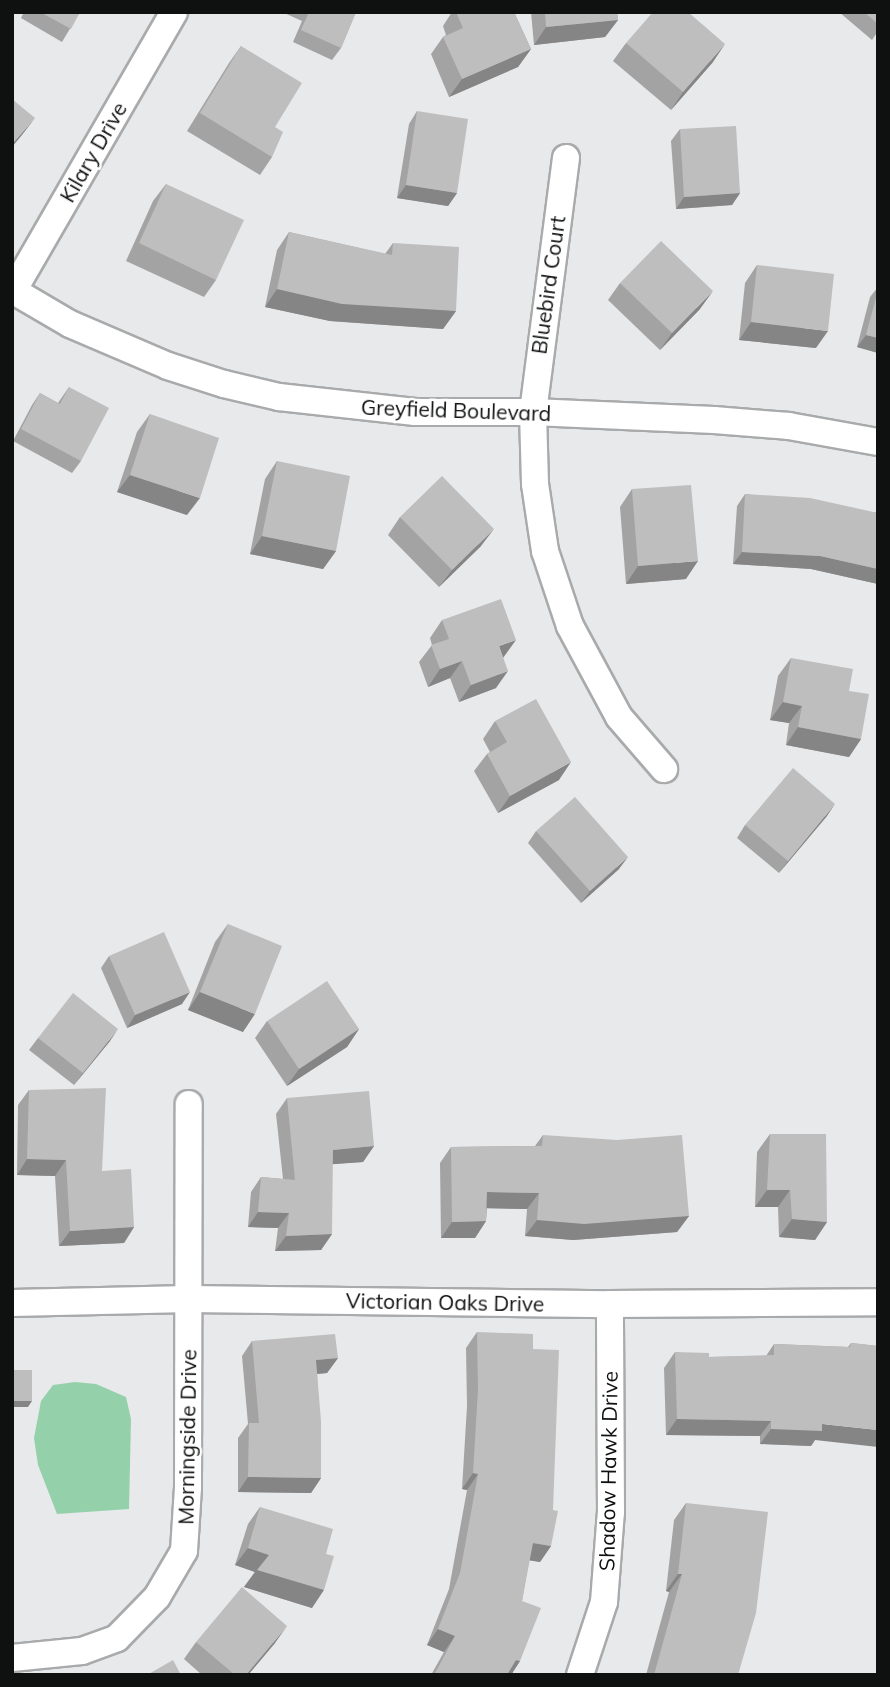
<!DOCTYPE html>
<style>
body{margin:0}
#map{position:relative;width:890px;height:1687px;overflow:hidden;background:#e8e9ea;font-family:Mulish,sans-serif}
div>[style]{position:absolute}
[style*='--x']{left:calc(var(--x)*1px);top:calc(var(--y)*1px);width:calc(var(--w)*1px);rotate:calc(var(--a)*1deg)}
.green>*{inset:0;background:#94d1ab}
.roads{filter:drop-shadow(2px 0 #a9aaab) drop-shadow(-2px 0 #a9aaab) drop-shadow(0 2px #a9aaab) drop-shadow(0 -2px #a9aaab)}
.minor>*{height:26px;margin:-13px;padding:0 13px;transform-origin:13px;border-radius:13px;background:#fff}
.wall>*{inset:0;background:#a4a3a4}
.shaded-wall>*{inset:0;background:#868586}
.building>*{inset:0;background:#bfbebf}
span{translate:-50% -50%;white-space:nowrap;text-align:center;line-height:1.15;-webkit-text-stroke:5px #fff;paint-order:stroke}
.street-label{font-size:21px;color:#0f1010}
.frame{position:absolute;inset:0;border:14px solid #0f1010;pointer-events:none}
</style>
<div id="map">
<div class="green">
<i style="clip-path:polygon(75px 1382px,96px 1384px,126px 1397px,131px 1419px,129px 1509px,57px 1514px,38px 1465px,34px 1438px,41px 1401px,53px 1385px)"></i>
</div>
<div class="roads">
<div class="minor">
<i style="--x:566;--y:158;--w:256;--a:97.4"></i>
<i style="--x:533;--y:412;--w:72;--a:88.4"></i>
<i style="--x:535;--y:484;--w:68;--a:81.5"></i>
<i style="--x:545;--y:551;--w:79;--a:71.6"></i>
<i style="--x:570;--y:626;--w:103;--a:61.7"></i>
<i style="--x:619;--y:717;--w:69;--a:49.1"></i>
<i style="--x:12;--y:290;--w:67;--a:30.4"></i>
<i style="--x:70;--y:324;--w:107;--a:23.2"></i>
<i style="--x:168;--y:366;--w:59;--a:17.8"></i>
<i style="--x:224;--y:384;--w:57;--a:13.3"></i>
<i style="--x:279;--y:397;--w:137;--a:6.3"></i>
<i style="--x:415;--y:412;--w:118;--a:0"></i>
<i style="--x:533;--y:412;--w:181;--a:2.5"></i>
<i style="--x:714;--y:420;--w:75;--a:4.6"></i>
<i style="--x:789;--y:426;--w:90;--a:10.2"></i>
<i style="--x:13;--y:291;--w:322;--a:-60"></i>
<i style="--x:12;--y:1303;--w:177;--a:-1.3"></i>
<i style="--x:189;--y:1299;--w:421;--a:0.7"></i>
<i style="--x:610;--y:1304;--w:268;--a:-0.4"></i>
<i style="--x:12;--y:1658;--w:70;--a:-5.7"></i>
<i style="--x:82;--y:1651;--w:37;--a:-20"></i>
<i style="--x:117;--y:1638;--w:57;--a:-45.7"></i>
<i style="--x:157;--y:1597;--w:53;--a:-59.6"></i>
<i style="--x:184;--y:1551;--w:63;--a:-86.4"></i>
<i style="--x:188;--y:1488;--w:384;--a:-89.9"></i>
<i style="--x:580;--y:1675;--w:77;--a:-71.8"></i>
<i style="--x:604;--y:1602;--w:90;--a:-85.6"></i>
<i style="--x:611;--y:1512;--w:208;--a:-90.3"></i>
</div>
</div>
<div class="wall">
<i style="clip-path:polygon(24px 12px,80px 12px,62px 42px,21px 18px)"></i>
<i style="clip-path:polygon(282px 12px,356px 12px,341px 48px,332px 60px,293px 42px,302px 21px)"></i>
<i style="clip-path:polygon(452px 12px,514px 12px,531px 49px,518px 67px,449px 97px,431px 54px,443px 37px,446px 35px,443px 26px)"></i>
<i style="clip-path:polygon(531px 12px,617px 12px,618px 20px,605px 37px,534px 45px)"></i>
<i style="clip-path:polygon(839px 12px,878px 12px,878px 36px,876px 34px,872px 40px)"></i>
<i style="clip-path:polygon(626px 43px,713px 62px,671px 110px,613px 61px)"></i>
<i style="clip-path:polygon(241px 46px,275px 127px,272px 157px,260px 175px,187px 131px,229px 63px)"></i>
<i style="clip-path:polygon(417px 111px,457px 193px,448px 206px,397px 198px,409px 124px)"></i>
<i style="clip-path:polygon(680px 129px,740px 193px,732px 205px,676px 209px,671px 141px)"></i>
<i style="clip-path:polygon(166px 184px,216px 280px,204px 297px,126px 261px,153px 201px)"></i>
<i style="clip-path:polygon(289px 232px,385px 254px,393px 243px,456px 311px,443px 329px,330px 321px,265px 307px,277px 250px)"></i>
<i style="clip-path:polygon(757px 265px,816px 348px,739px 340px,745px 283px)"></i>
<i style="clip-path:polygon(620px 283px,700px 309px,660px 350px,608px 300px)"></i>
<i style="clip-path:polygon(878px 287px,878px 353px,857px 347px,870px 297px)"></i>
<i style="clip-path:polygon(69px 387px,81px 461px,72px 473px,13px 441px,32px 405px,40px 393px,58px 403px)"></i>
<i style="clip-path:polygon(150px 414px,187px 515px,117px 492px,137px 432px)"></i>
<i style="clip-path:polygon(277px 461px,336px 551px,323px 569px,250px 554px,265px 479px)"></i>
<i style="clip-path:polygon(632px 489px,686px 579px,626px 584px,620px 507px)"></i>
<i style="clip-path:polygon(745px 494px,878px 513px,878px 584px,811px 569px,733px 564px,737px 506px)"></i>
<i style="clip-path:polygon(400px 517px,481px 546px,439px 587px,388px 535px)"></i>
<i style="clip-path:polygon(442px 620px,503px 658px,496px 688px,459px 702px,450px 678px,428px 687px,419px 662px,432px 645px,430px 638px)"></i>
<i style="clip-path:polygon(791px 658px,849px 691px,861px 739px,849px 757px,786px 745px,789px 723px,770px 720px,778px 676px)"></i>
<i style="clip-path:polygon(495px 721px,559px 780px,498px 813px,474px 771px,487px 754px,490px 752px,483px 739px)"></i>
<i style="clip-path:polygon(827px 816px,779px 873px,737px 838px,745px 825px)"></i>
<i style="clip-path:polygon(536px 831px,619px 869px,581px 903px,528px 843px)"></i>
<i style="clip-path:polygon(228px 924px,243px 1032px,188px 1010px,215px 942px)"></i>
<i style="clip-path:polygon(109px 956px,182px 1004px,127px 1028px,101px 968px)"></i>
<i style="clip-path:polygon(267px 1021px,359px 1029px,347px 1047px,287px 1086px,255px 1038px)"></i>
<i style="clip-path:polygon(38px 1038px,110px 1041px,74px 1085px,29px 1050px)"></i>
<i style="clip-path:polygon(29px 1090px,102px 1171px,134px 1227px,124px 1243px,59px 1246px,55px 1176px,17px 1175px,18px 1105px)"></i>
<i style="clip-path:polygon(287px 1098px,374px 1146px,363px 1162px,332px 1164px,332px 1234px,321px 1250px,275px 1251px,278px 1228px,248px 1227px,251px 1192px,261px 1177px,283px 1179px,276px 1114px)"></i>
<i style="clip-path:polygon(770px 1134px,827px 1222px,815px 1240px,779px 1237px,778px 1207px,755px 1207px,757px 1152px)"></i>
<i style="clip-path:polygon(543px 1135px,689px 1216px,677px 1232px,573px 1240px,525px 1236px,527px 1209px,487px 1208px,486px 1221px,475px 1238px,441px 1238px,440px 1163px,451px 1147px,535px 1146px)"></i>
<i style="clip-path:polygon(477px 1332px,533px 1349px,551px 1546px,540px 1562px,529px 1560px,522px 1601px,520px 1661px,511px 1675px,431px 1675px,444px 1652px,427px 1645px,449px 1589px,467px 1490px,462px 1489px,467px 1406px,466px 1348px)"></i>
<i style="clip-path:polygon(252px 1341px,338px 1358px,327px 1373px,317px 1374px,321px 1478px,311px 1493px,238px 1492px,238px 1438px,248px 1424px,242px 1356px)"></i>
<i style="clip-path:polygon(851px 1343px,878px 1346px,811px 1446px,760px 1444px,760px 1436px,666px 1435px,664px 1368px,675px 1352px,709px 1357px,766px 1356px,774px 1344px,848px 1347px)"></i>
<i style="clip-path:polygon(686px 1503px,738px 1675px,646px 1675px,669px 1592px,666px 1591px,674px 1520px)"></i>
<i style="clip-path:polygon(260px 1507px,326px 1554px,312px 1608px,244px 1587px,255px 1572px,235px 1565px,248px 1524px)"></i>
<i style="clip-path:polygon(196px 1642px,275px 1643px,248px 1675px,202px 1675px,184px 1659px)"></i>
</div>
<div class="shaded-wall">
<i style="clip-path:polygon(618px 20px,605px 37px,534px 45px,546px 27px)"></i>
<i style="clip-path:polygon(725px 44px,713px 62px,671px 110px,683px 92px)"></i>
<i style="clip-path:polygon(531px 49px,518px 67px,449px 97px,462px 79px)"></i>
<i style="clip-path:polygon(35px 118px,22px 135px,12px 147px,12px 144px)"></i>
<i style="clip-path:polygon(406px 185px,457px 193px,448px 206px,397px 198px)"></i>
<i style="clip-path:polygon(740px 193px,732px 205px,676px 209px,684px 197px)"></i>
<i style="clip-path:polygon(277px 289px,456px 311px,443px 329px,330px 321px,265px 307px)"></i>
<i style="clip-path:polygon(713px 291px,700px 309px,660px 350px,672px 333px)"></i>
<i style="clip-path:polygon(751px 322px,828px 331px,816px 348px,739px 340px)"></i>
<i style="clip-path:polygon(866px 335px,878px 338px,878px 353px,857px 347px)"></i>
<i style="clip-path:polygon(130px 475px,200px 498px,187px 515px,117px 492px)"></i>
<i style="clip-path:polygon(494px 529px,481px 546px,439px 587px,452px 570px)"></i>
<i style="clip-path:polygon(262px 536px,336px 551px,323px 569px,250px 554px)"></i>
<i style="clip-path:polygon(742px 552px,820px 556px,878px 569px,878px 584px,811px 569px,733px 564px)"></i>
<i style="clip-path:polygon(698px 561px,686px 579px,626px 584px,638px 566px)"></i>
<i style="clip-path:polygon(516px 640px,503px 658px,499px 646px)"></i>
<i style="clip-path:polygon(462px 661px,450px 678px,428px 687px,440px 669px)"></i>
<i style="clip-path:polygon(508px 671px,496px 688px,459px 702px,471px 685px)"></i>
<i style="clip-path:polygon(783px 702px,802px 706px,789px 723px,770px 720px)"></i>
<i style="clip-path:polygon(798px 727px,861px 739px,849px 757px,786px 745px)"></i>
<i style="clip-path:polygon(571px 762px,559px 780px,498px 813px,510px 796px)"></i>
<i style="clip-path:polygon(835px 804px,827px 816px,779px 873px,788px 861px)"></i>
<i style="clip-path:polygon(628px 857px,619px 869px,581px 903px,590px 891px)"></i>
<i style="clip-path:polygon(190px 992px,182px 1004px,127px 1028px,135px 1015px)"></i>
<i style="clip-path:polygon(200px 992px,255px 1014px,243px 1032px,188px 1010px)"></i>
<i style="clip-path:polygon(118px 1029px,110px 1041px,74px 1085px,83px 1073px)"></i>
<i style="clip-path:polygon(359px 1029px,347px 1047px,287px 1086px,299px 1069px)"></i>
<i style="clip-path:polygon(374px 1146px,363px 1162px,322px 1165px,333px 1150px)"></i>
<i style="clip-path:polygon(27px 1159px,66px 1160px,55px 1176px,17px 1175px)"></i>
<i style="clip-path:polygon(767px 1190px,790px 1190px,778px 1207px,755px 1207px)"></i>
<i style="clip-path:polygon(487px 1192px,539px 1193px,527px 1209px,475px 1208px)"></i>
<i style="clip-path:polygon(258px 1212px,289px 1213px,278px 1228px,248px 1227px)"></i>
<i style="clip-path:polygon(689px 1216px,677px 1232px,573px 1240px,525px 1236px,537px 1220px)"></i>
<i style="clip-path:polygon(792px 1219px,827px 1222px,815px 1240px,779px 1237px)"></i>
<i style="clip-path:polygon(486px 1221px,475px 1238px,441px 1238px,452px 1222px)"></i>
<i style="clip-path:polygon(134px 1227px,124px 1243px,59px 1246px,70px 1231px)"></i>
<i style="clip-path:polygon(332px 1234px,321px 1250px,275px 1251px,286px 1236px)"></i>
<i style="clip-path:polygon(338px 1358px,327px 1373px,305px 1375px,316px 1360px)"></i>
<i style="clip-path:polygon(12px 1401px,32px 1401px,28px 1407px,12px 1407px)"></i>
<i style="clip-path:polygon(677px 1419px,771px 1421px,760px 1436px,666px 1435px)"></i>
<i style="clip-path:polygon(822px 1424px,878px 1430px,878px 1447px,815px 1440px,811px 1446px,760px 1444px,771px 1429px)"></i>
<i style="clip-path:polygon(473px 1473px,478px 1474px,467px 1490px,462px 1489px)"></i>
<i style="clip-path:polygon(248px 1477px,321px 1478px,311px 1493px,238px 1492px)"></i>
<i style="clip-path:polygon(533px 1543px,551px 1546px,540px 1562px,521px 1559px)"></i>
<i style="clip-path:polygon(248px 1548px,269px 1555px,324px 1590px,312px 1608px,244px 1587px,255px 1572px,235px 1565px)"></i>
<i style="clip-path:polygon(678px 1574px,682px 1574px,669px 1592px,666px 1591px)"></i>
<i style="clip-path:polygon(287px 1626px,275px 1643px,248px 1675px,246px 1675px)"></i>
<i style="clip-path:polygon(438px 1629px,455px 1636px,444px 1652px,427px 1645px)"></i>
<i style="clip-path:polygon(516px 1660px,520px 1661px,511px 1675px,505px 1675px)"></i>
</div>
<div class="building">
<i style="clip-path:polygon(40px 12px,80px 12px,71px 29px)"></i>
<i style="clip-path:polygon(309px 12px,356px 12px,341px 48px,301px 30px)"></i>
<i style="clip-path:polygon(456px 12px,514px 12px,531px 49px,462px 79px,443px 37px,463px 28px)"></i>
<i style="clip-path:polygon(545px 12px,617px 12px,618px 20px,546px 27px)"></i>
<i style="clip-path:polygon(653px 12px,688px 12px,725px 44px,683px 92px,626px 43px)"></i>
<i style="clip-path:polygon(864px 12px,878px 12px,878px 24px)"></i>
<i style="clip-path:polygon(241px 46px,302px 83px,275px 127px,283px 132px,272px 157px,200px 113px)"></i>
<i style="clip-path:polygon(12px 99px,35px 118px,12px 144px)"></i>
<i style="clip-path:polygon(417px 111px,468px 119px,457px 193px,406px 185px)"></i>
<i style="clip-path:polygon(736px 126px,740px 193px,684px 197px,680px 129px)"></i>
<i style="clip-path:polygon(166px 184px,244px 220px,216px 280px,139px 243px)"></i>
<i style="clip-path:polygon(289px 232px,392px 255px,393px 243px,459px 247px,456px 311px,342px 304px,277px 289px)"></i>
<i style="clip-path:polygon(661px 241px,713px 291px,672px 333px,620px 283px)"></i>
<i style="clip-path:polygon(757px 265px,834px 274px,828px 331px,751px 322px)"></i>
<i style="clip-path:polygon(878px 290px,878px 338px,866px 335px)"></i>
<i style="clip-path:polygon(69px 387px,109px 408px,81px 461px,21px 429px,40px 393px,60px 404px)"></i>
<i style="clip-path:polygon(150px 414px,219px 438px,200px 498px,130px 475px)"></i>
<i style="clip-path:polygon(277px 461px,350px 476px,336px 551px,262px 536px)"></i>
<i style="clip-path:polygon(442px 476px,494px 529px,452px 570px,400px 517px)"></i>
<i style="clip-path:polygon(691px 485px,698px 561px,638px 566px,632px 489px)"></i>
<i style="clip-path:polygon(745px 494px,810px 498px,878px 513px,878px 569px,820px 556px,742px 552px)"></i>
<i style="clip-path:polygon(501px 599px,516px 640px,499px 646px,508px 671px,471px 685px,462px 661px,440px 669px,431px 645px,449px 639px,442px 620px)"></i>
<i style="clip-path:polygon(791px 658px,853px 669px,849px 691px,869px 694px,861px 739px,798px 727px,802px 706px,783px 702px)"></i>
<i style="clip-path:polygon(536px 699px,571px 762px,510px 796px,487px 754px,507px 742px,495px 721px)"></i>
<i style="clip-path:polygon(793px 768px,835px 804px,788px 861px,745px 825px)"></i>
<i style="clip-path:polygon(575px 797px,628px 857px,590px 891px,536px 831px)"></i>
<i style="clip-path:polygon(228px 924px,282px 946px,255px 1014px,200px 992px)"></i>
<i style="clip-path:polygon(164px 932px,190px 992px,135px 1015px,109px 956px)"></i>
<i style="clip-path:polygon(327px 981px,359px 1029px,299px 1069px,267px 1021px)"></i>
<i style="clip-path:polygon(73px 993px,118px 1029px,83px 1073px,38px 1038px)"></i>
<i style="clip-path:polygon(106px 1088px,102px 1171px,131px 1169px,134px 1227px,70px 1231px,66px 1160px,27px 1159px,29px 1090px)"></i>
<i style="clip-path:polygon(369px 1091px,374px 1146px,333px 1150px,332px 1234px,286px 1236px,289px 1213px,258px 1212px,261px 1177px,295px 1180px,287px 1098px)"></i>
<i style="clip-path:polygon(770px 1134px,826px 1134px,827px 1222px,792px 1219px,790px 1190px,767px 1190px)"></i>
<i style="clip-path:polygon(543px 1135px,617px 1140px,682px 1135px,689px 1216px,584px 1224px,537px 1220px,539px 1193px,487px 1192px,486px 1221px,452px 1222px,451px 1147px,542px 1146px)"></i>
<i style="clip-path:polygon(477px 1332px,533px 1334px,533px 1349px,559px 1350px,553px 1510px,558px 1511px,551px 1546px,533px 1543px,522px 1601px,541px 1608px,520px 1661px,516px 1660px,507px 1675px,434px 1675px,455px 1636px,438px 1629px,460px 1573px,478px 1474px,473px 1473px,478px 1389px)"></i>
<i style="clip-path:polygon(335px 1334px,338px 1358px,316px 1360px,321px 1421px,321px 1478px,248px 1477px,249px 1423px,259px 1423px,252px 1341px)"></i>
<i style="clip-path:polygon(851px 1343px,878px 1346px,878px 1430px,822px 1424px,822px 1431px,771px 1429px,771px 1421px,677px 1419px,675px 1352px,709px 1353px,709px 1357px,774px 1355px,774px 1344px,850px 1347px)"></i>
<i style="clip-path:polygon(12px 1370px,32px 1370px,32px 1401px,12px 1401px)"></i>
<i style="clip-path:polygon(686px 1503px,768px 1512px,756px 1613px,738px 1675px,654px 1675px,682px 1574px,678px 1574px)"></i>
<i style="clip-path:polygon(260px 1507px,333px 1529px,326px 1554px,334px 1556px,324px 1590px,257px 1570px,269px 1555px,248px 1548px)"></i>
<i style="clip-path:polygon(242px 1587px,287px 1626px,246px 1675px,235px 1675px,196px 1642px)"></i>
<i style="clip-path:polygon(173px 1660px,181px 1675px,147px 1675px)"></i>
</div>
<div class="street-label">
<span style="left:93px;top:152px;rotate:-60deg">Kilary Drive</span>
<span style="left:548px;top:285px;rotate:-82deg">Bluebird Court</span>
<span style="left:456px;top:410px;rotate:2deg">Greyfield Boulevard</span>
<span style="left:445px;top:1302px;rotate:1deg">Victorian Oaks Drive</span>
<span style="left:187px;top:1437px;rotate:-89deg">Morningside Drive</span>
<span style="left:608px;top:1471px;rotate:-89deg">Shadow Hawk Drive</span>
</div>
<div class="frame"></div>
</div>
